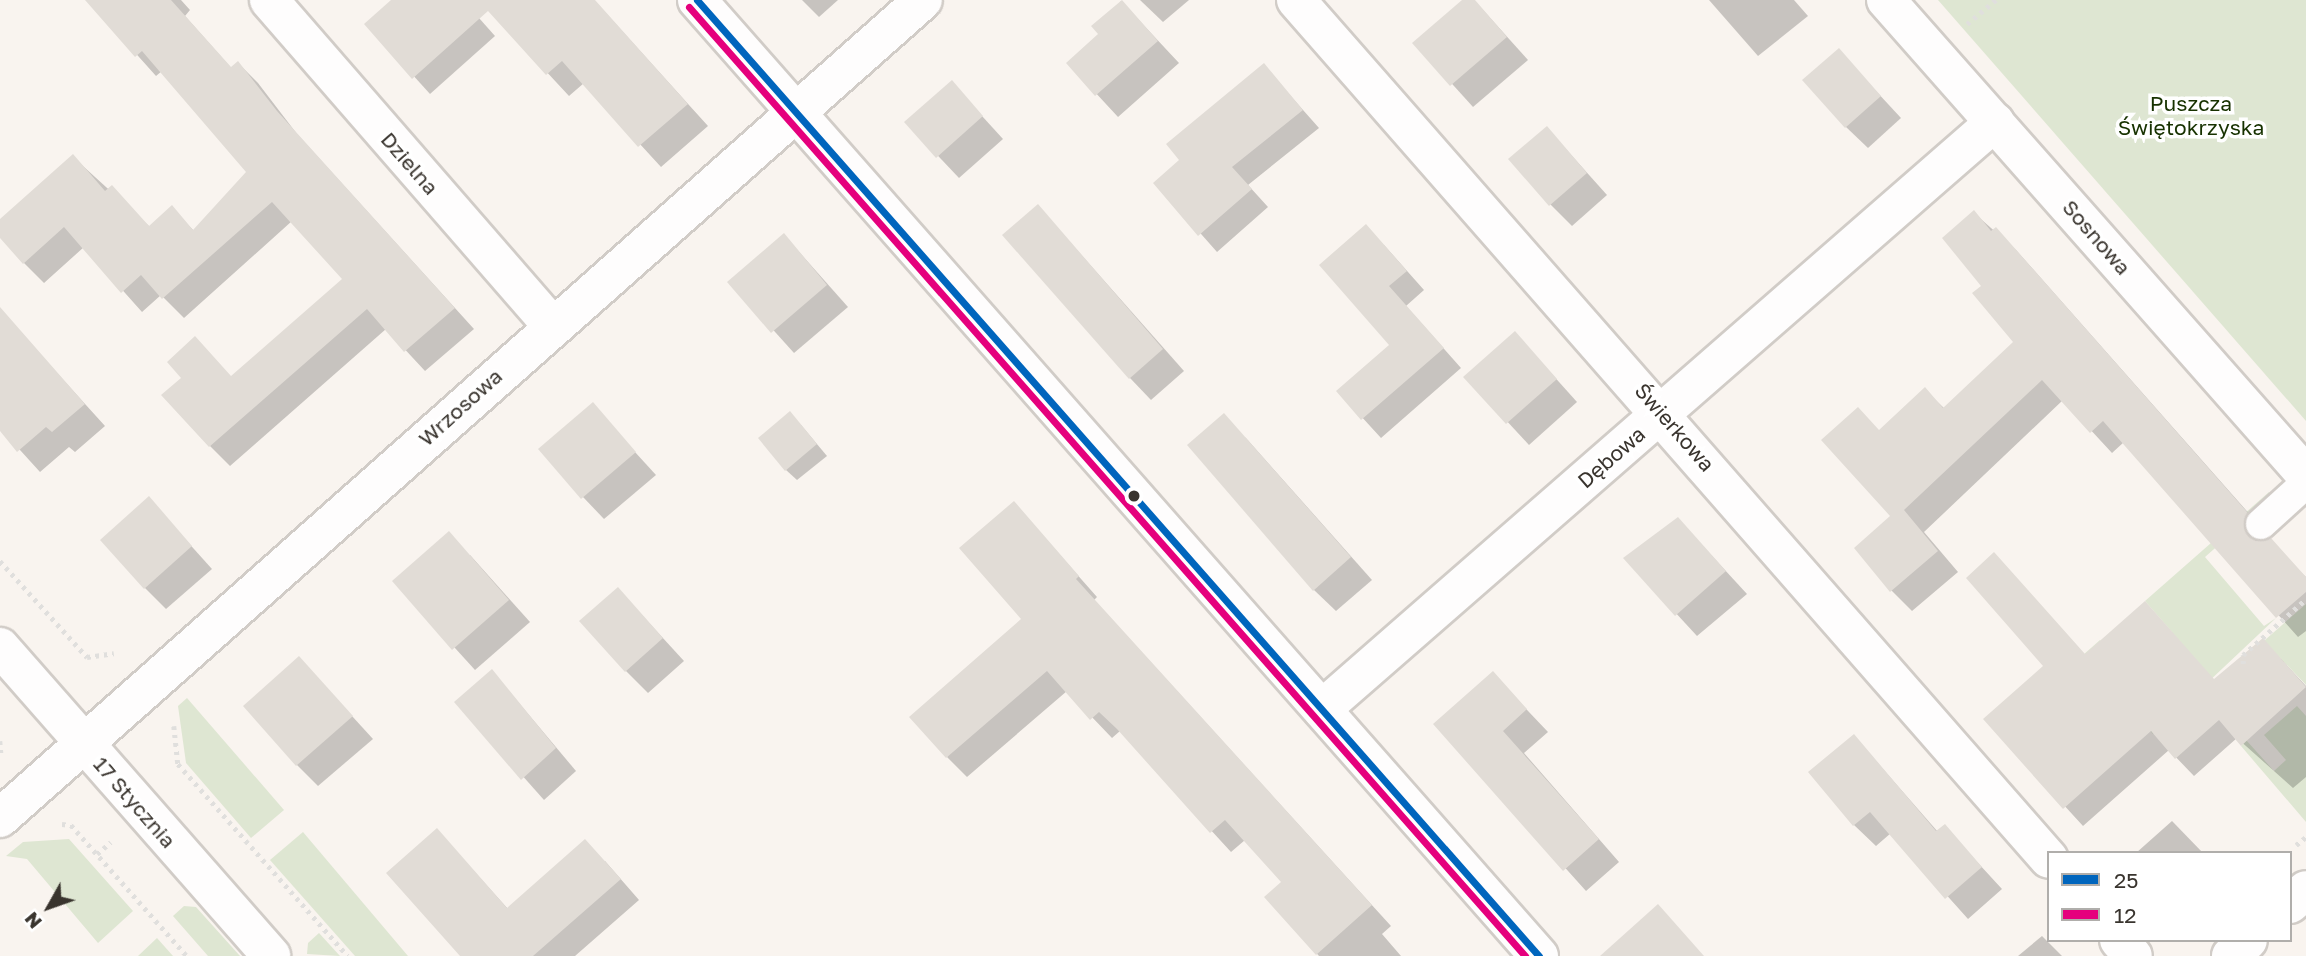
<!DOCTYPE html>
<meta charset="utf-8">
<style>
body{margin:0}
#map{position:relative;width:2306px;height:956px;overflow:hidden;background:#f9f4ef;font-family:"Golos Text",sans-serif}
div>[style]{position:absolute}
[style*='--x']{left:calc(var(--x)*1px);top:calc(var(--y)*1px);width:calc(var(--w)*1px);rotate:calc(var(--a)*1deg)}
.green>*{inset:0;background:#dee6d2}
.shadow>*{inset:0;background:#0003}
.building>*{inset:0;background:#e1dcd6}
.path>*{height:4.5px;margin-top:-2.25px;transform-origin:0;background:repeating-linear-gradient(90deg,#e0dfdd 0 3.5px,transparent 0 8.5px)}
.roads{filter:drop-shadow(2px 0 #d1ccc7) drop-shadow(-2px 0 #d1ccc7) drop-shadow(0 2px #d1ccc7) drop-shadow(0 -2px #d1ccc7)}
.lane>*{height:30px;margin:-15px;padding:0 15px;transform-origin:15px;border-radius:15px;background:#fefdfd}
.street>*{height:38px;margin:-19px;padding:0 19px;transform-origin:19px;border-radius:19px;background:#fefdfd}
.bus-1>*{height:7px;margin:-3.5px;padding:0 3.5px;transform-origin:3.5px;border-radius:3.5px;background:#0065bd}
.bus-2>*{height:7px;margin:-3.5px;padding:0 3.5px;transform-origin:3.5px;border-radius:3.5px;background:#e5007d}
.dots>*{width:19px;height:19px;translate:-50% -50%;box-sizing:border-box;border:4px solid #fff;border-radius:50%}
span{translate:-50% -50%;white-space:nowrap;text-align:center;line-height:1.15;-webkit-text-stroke:7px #fff;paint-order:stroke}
.park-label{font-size:21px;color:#173200}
.street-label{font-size:21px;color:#39342e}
.legend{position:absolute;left:2047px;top:851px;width:245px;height:91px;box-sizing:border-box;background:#fff;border:2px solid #b0aeab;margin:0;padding:9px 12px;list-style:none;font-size:21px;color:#39342e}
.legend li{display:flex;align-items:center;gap:14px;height:35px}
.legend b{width:35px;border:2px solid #b0aeab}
.north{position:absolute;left:14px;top:872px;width:70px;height:70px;-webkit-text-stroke:5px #fff;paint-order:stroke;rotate:230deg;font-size:19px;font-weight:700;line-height:28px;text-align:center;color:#39342e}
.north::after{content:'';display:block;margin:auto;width:24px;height:32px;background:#39342e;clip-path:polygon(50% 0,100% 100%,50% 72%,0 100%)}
</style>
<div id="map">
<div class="green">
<i style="clip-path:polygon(1938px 0,2306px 0,2306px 421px)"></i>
<i style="clip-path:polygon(2269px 492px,2273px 497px,2205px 557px,2264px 626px,2276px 618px,2153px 734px,2083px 655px,2100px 640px,2127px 672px,2172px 632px,2145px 601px)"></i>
<i style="clip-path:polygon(2306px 604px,2306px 685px,2284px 662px,2259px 684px,2248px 655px)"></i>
<i style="clip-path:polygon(187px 698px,284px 810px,251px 838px,186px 763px,178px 706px)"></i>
<i style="clip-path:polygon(2297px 706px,2306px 716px,2306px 822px,2241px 746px,2246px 740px,2274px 771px,2286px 760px,2264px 735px)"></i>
<i style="clip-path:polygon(303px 832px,408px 956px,355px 956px,270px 860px)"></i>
<i style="clip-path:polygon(69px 839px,133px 911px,98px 943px,27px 859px,6px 856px,23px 842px)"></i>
<i style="clip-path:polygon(184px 906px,196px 907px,240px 956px,208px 956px,173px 916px)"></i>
<i style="clip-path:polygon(319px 933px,340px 956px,307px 954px,308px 943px)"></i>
<i style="clip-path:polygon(157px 938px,173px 956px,138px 956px)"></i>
</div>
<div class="shadow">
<i style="clip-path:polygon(88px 0,181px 0,190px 10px,185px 16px,232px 69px,238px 63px,258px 83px,297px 134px,474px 329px,425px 371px,386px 329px,230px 466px,210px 446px,232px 378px,344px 279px,292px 221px,184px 318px,161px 295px,142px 312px,84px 247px,44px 283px,24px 263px,0 236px,0 221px,73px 157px,150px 227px,172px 208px,194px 231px,249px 172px,162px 71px,156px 76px)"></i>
<i style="clip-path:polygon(409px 0,463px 0,495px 36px,430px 94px,373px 31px)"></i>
<i style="clip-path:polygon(509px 0,594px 0,708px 126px,661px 167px,584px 83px,569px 96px,493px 14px)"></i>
<i style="clip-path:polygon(802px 0,838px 0,819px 17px)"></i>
<i style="clip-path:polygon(1140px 0,1189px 0,1163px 22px)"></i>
<i style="clip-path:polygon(1465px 0,1474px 0,1528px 60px,1473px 107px,1415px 43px)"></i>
<i style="clip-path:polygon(1709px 0,1794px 0,1808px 16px,1758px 56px)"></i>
<i style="clip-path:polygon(1121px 1px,1179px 63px,1118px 117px,1068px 63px,1100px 34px)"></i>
<i style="clip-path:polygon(1838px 50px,1901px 118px,1868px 148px,1846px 127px)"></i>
<i style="clip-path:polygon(1264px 66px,1319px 128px,1248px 185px,1268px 207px,1217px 252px,1156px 183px,1182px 160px)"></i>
<i style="clip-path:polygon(951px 82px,1003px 139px,959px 178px,906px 122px)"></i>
<i style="clip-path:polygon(1547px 128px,1607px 195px,1572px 226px,1550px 204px)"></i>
<i style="clip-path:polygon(1038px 206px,1184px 371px,1151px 400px,1130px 378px)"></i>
<i style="clip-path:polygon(1974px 213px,2016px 250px,2268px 535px,2266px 541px,2306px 577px,2306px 631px,2298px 637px,2124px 442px,2112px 453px,2063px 400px,1924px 532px,1958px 572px,1912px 611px,1891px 590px,1893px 517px,1880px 432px,1925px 390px,1945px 409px,2015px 342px,1984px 286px)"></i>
<i style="clip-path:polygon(784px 235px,848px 307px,794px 353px,730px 282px)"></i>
<i style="clip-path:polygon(1384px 245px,1424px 290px,1406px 306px,1461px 368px,1381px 438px,1338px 391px,1391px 345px)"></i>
<i style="clip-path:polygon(9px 320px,105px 426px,75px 452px,69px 447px,40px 472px,0 428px,0 329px)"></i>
<i style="clip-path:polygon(1515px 333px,1577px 402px,1529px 445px,1466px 377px)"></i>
<i style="clip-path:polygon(592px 405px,656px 475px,604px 519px,583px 497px)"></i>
<i style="clip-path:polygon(801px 425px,827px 456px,797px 480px,786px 470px)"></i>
<i style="clip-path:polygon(1245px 437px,1372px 580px,1336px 611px,1314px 590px)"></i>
<i style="clip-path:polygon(149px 499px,212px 569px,166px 609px,145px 588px)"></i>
<i style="clip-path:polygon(1014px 503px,1097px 597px,1094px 600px,1391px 926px,1382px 934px,1401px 956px,1319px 956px,1266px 897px,1284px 882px,1245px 840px,1231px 852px,1120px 731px,1112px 738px,1067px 691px,967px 777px,947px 757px,1023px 619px)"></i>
<i style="clip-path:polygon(1678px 519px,1747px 594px,1697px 636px,1626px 559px)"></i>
<i style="clip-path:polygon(470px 555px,530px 622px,475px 670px,394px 581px)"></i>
<i style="clip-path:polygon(618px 589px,684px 661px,648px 693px,626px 671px)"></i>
<i style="clip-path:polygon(2086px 655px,2215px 681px,2281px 659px,2306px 686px,2306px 777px,2293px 788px,2237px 738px,2194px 776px,2169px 750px,2083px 826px,1985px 719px)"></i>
<i style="clip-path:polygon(299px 658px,373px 739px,318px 786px,297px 765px)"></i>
<i style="clip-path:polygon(492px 671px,576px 771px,544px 800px,457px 702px)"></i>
<i style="clip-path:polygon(1493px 674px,1548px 732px,1524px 753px,1619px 862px,1586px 891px,1436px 724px)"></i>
<i style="clip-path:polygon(1854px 736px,1938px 832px,1944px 826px,2002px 889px,1968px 919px,1891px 833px,1876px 846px,1854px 825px)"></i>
<i style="clip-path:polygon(2172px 821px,2203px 853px,2136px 853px)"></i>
<i style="clip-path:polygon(437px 830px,508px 909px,605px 861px,639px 900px,575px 956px,482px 956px)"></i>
<i style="clip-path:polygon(2042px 936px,2062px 956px,2018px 956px)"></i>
</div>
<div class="building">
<i style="clip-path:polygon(85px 0,171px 0,231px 67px,238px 61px,277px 111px,455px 308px,404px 352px,367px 309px,209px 447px,161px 395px,181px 378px,167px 362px,195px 336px,231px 376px,342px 279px,272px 202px,162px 299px,141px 275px,121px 293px,64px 227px,23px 264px,0 238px,0 219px,73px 154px,105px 191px,112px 185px,149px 226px,172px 205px,193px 230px,246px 172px,142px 51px,135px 57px)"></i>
<i style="clip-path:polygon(391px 0,595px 0,688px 104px,638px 147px,562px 61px,546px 75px,488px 11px,412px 79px,364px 24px)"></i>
<i style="clip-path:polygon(1122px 0,1158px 41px,1095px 96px,1066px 63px,1098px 34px,1091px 26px)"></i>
<i style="clip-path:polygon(1462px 0,1475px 0,1507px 37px,1450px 86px,1412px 43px)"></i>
<i style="clip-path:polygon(1839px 48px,1881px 96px,1845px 128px,1802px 80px)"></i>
<i style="clip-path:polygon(1264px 63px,1303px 110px,1232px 167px,1252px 189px,1198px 236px,1153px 183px,1179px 160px,1166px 144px)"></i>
<i style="clip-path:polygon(952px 80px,983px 116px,936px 158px,904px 122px)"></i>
<i style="clip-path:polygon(1547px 126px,1587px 173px,1549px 206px,1508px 159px)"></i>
<i style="clip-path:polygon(1038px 204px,1163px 349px,1129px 379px,1002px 235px)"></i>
<i style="clip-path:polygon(1974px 210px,1991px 231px,1996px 227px,2248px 513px,2244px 527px,2248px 535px,2256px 541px,2271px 538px,2306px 577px,2306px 592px,2276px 618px,2103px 421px,2090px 433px,2042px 380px,1904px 510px,1938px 551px,1890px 592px,1854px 548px,1890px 516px,1821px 440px,1858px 407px,1879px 430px,1925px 387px,1943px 408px,2013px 342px,1972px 293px,1981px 286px,1942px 238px)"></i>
<i style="clip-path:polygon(1366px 224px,1407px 271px,1389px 286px,1444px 348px,1361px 420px,1336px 391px,1389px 345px,1319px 265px)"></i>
<i style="clip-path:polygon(784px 233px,827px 285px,771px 333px,727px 282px)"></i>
<i style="clip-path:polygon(0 307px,85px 404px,52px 432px,46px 427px,17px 452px,0 431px)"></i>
<i style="clip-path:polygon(1515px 331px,1557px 379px,1506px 424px,1463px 377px)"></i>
<i style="clip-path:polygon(593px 402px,636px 452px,581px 499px,538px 449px)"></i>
<i style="clip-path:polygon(790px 411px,817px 444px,785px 471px,758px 438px)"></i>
<i style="clip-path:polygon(1224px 413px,1351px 557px,1313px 591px,1187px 445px)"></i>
<i style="clip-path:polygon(149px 496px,192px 546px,144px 589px,100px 540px)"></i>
<i style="clip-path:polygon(1014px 501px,1079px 576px,1076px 579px,1372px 905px,1316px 955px,1264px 897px,1281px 882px,1225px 820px,1210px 833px,1117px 729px,1099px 712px,1090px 720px,1047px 671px,946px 758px,909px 717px,1021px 619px,959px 548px)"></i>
<i style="clip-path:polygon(1678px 517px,1726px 571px,1675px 616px,1623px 558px)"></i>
<i style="clip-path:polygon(449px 531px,509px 600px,452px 650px,392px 581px)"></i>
<i style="clip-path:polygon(1994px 552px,2085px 654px,2145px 601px,2214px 679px,2263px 638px,2306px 687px,2241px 746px,2219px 720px,2175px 759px,2151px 731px,2063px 809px,1983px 719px,2043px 666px,1966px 578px)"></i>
<i style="clip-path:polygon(618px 587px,663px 638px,625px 672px,579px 621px)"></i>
<i style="clip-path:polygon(299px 656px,353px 716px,296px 766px,243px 706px)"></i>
<i style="clip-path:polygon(492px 669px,556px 748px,521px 780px,454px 702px)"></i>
<i style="clip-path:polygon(1493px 671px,1527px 709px,1503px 731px,1599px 839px,1563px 871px,1433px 724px)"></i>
<i style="clip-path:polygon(1854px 734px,1936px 831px,1945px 824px,1982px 867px,1945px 899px,1870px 812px,1853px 826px,1808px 772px)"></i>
<i style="clip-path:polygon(437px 828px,507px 908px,585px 839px,621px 879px,533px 956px,460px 956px,386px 873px)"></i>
<i style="clip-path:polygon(1658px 904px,1704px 956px,1600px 956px)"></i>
</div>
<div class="path">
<i style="--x:1967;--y:24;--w:38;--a:-40"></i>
<i style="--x:0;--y:561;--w:130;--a:47.8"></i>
<i style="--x:87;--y:657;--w:27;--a:-8"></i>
<i style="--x:2243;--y:664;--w:9;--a:-90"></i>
<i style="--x:2243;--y:655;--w:84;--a:-41.6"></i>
<i style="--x:174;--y:726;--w:38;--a:84"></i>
<i style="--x:178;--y:764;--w:256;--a:48.5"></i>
<i style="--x:0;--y:741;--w:12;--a:85"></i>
<i style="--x:62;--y:824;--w:9;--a:6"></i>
<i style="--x:71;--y:825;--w:175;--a:48.5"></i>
<i style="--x:2296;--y:845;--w:13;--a:-39"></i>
<i style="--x:97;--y:854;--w:18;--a:-41"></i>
</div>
<div class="roads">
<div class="lane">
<i style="--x:2261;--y:524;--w:61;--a:-42.3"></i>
</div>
<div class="street">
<i style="--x:269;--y:0;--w:431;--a:49"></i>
<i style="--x:697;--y:0;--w:1274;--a:48.63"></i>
<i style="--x:1296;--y:0;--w:1142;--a:48.76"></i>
<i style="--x:1886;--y:0;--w:634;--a:48.52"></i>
<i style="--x:0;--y:647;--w:411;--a:48.7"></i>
<i style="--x:1322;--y:709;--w:893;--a:-41.1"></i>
<i style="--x:0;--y:818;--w:1233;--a:-41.55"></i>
<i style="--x:2290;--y:904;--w:21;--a:-41"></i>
<i style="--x:2119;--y:940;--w:21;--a:49"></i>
<i style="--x:2231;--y:956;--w:23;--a:-43"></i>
</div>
</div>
<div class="bus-1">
<i style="--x:697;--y:0;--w:1274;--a:48.63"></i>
</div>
<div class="bus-2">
<i style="--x:689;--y:7;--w:1265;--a:48.62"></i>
</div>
<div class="dots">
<i style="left:1134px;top:496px;background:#39342e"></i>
</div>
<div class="park-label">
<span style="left:2191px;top:115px">Puszcza<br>Świętokrzyska</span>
</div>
<div class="street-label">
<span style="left:410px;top:163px;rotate:49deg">Dzielna</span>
<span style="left:2097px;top:237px;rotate:49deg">Sosnowa</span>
<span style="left:460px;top:407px;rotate:-42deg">Wrzosowa</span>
<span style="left:1675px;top:427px;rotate:49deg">Świerkowa</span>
<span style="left:1611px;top:457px;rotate:-41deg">Dębowa</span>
<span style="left:135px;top:802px;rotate:49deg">17 Stycznia</span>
</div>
<ul class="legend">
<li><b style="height:9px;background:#0065bd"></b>25</li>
<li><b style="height:9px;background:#e5007d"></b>12</li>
</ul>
<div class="north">N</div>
</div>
